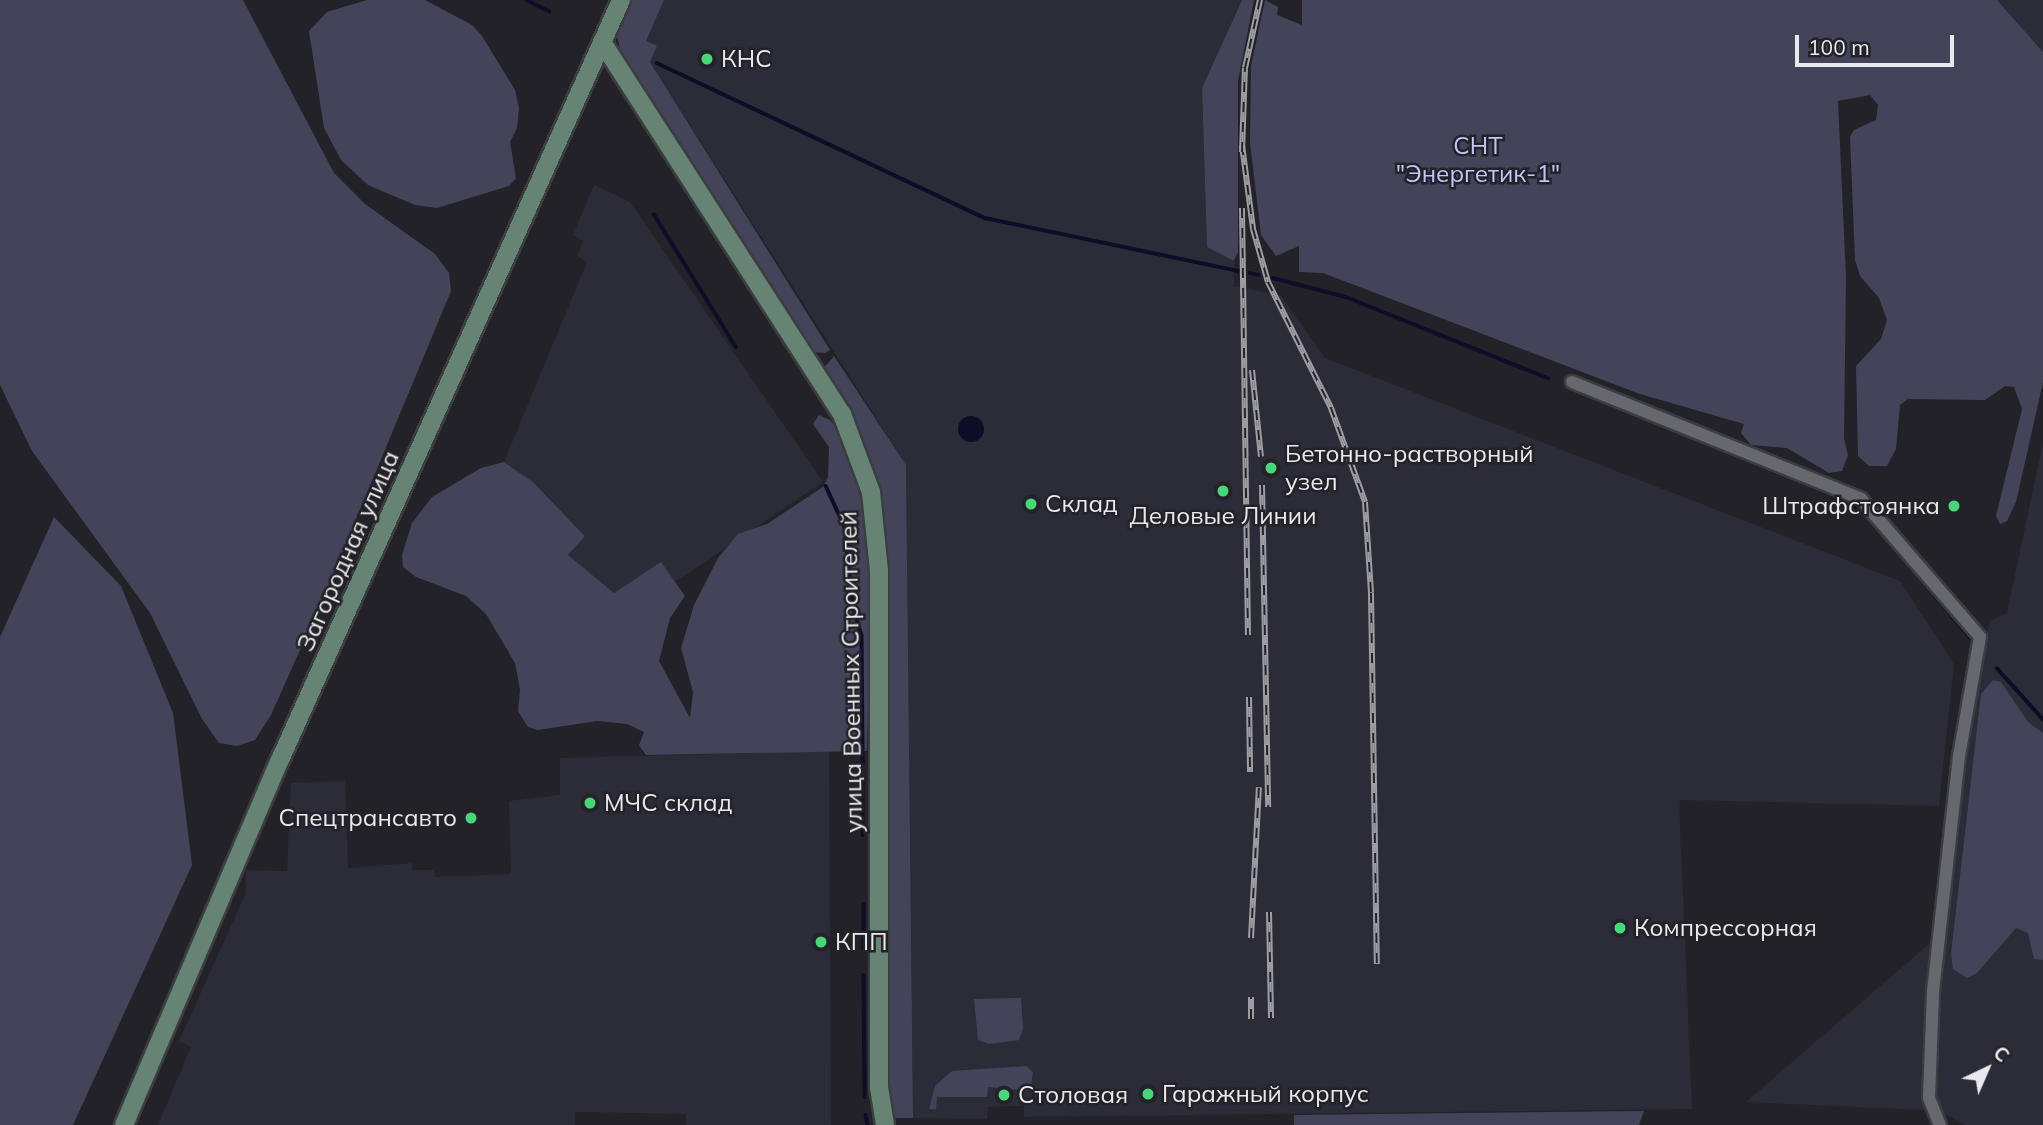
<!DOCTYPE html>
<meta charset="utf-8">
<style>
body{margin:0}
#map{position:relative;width:2043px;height:1125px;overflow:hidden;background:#222228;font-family:Mulish,sans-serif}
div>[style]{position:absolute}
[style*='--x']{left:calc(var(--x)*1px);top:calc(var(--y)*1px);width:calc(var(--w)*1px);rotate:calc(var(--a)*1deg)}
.built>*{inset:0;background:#2b2c37}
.green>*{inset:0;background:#43445a}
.water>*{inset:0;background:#0e0c27}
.round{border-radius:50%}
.stream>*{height:3.5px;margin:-1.75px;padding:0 1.75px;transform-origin:1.75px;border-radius:1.75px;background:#0e0c27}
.roads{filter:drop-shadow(2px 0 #3c3d41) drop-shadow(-2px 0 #3c3d41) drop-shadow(0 2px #3c3d41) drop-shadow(0 -2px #3c3d41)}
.street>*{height:12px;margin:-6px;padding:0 6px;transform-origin:6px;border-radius:6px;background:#67686f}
.secondary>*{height:18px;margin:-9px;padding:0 9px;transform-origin:9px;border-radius:9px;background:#658474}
.rail>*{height:6px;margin-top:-3px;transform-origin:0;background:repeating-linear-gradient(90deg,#222228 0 10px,#9d9da2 0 20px);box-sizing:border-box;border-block:2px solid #9d9da2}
.dots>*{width:19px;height:19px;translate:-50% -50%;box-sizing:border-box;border:4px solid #222228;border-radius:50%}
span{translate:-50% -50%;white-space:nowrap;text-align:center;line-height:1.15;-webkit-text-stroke:5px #222228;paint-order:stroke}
.poi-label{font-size:24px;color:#e9e9ed}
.left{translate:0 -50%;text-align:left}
.right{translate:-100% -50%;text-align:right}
.park-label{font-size:24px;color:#c2c5f5}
.street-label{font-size:24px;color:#e9e9ed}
.north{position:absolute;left:1952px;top:1034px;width:70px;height:70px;-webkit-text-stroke:5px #222228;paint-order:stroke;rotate:44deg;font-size:19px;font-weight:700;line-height:28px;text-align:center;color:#e9e9ed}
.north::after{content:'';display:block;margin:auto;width:24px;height:32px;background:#e9e9ed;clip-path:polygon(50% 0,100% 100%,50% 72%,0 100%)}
.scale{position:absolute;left:1795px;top:35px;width:159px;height:32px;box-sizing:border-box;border:4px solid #e9e9ed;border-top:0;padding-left:9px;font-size:21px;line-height:24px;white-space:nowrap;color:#e9e9ed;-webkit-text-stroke:5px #222228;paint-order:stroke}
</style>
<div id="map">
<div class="built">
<i style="clip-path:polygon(664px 0,1242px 0,1202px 88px,1207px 247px,1234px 261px,1234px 286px,1281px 296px,1325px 358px,1900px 581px,1954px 664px,1939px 806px,1679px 800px,1692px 1109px,1024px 1117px,1024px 1106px,1012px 1106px,988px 1107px,987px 1119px,913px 1118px,906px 465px,650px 62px,657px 47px,646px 41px)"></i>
<i style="clip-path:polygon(1997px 0,2043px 0,2043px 52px,2001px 4px)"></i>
<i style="clip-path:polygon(594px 185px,630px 202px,823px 482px,675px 582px,661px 563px,614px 593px,568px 555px,585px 535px,533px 482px,504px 462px,587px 262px,577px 256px,583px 241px,573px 235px)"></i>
<i style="clip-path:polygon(2043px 442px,2043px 1125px,1965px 1125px,1932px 1107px,1935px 1006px,1973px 689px,1990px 621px,2007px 613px)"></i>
<i style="clip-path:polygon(829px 751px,831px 1125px,686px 1125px,686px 1114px,575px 1112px,575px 1125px,158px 1125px,191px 1047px,179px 1041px,246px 893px,246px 870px,287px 871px,291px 783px,345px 781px,348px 868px,412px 863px,412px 870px,434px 870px,435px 877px,511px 874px,509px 801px,560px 795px,560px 758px)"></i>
<i style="clip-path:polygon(1937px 937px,1924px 1110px,1746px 1102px)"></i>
</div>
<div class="green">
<i style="clip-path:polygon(0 0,243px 0,334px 173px,365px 204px,435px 254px,449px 273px,451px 291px,325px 594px,271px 715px,255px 740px,237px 746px,219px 743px,202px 719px,150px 613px,32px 451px,0 385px)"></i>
<i style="clip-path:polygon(367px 0,425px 0,472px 25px,482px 36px,515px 90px,519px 108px,517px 128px,510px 142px,516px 178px,509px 186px,437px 208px,415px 205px,368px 185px,341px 160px,324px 128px,309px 31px,327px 12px)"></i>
<i style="clip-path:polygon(630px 0,664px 0,646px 41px,657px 46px,650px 62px,830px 350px,825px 353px,812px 352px,621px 53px,616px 32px)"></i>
<i style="clip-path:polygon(1242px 0,1254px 0,1238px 81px,1238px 252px,1234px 261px,1207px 247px,1202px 88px)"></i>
<i style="clip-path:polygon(1265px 0,1278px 7px,1277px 15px,1302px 25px,1302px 0,1997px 0,2043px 52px,2043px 382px,2016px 502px,2007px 521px,2000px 524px,1996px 516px,2022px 409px,2014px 387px,2005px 386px,1985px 400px,1908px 399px,1900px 405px,1896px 449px,1887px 466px,1869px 466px,1858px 456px,1856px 366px,1881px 339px,1887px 320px,1879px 298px,1860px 276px,1855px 260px,1850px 136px,1854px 130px,1876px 120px,1878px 105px,1870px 95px,1838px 101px,1846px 277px,1844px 439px,1848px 455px,1842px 471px,1829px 473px,1787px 448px,1751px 445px,1741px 433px,1744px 424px,1640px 394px,1323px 273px,1299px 272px,1299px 246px,1276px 256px,1261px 235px,1250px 143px,1251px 66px)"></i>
<i style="clip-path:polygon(834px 356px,906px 465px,913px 1118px,887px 1118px,883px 526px,868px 456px,823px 369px)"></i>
<i style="clip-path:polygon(819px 415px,830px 420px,843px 436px,865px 514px,871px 583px,867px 751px,646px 755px,639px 745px,644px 732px,627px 724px,597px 721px,538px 730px,528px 727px,518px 711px,520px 690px,515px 663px,486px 614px,466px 596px,416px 577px,403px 567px,402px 555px,412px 523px,432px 497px,481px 468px,504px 462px,533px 482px,585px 536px,568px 555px,614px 593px,661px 562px,685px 596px,670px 618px,659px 661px,690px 718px,693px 692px,681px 648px,694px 605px,718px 558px,738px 534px,767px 524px,823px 487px,828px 477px,829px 447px,813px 424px)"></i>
<i style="clip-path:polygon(54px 517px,121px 586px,173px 713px,192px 865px,73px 1125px,0 1125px,0 637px)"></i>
<i style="clip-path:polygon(1993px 680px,2001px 682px,2028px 722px,2043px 733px,2043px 960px,2034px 959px,2028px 933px,2016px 928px,1977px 973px,1967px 978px,1953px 969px,1951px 954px,1981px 694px)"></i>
<i style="clip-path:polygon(1021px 998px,1023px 1029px,1019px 1040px,989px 1044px,978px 1040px,974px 999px)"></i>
<i style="clip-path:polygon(1026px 1066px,1033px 1072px,1030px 1091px,988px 1087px,987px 1097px,937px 1097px,936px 1109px,929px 1109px,935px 1086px,952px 1071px)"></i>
<i style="clip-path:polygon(1644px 1111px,1639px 1125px,1294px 1125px,1294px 1115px)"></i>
</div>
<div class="water">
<i class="round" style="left:958px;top:416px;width:26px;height:26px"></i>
</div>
<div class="stream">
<i style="--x:527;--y:0;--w:25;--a:27"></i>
<i style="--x:657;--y:63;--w:363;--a:25.3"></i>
<i style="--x:985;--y:218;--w:258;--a:11.8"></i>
<i style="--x:654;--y:214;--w:156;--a:58.3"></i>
<i style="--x:1250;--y:273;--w:9;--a:13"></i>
<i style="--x:1273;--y:278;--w:75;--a:14.6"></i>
<i style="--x:1346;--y:297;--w:218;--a:21.9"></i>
<i style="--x:1689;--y:436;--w:172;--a:22.2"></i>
<i style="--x:1848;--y:501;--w:24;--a:36"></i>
<i style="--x:826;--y:486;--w:45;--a:65.1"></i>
<i style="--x:845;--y:527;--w:78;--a:84.1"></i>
<i style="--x:853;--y:605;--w:32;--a:74"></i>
<i style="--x:862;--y:636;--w:127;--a:89.5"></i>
<i style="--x:1886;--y:537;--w:131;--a:50"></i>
<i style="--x:1997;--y:668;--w:69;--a:48"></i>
<i style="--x:863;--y:778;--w:57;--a:90"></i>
<i style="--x:864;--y:904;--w:45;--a:90"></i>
<i style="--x:864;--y:975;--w:122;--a:89.5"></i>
<i style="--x:866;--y:1115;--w:10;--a:79"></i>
</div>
<div class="roads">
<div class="street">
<i style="--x:1572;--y:382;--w:312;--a:22"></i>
<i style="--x:1861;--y:499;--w:182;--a:49.2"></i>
<i style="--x:1980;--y:637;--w:121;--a:100"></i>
<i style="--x:1959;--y:756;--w:238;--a:96.3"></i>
<i style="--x:1933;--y:993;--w:105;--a:92.2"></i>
<i style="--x:1929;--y:1098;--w:29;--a:68"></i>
</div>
<div class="secondary">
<i style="--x:602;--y:42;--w:443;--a:57.2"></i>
<i style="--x:842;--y:414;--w:83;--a:69.6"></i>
<i style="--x:871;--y:492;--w:79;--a:84.2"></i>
<i style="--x:879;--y:571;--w:516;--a:90"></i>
<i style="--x:879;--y:1087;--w:38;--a:81"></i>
<i style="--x:124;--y:1125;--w:397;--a:-66.9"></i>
<i style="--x:280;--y:760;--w:833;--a:-65.83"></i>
</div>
</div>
<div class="rail">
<i style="--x:1242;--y:145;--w:85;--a:82.5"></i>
<i style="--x:1253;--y:229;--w:55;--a:74.2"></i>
<i style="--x:1268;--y:282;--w:141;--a:63.4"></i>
<i style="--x:1331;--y:408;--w:100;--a:70.1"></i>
<i style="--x:1365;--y:502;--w:91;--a:86.2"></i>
<i style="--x:1371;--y:593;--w:371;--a:89.1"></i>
<i style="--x:1242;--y:152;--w:84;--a:-88"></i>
<i style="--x:1245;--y:68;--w:70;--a:-77.6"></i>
<i style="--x:1242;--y:208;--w:427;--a:89.2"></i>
<i style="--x:1252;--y:370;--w:87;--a:84.1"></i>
<i style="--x:1262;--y:485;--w:322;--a:88.9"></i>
<i style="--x:1249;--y:697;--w:75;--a:89.2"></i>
<i style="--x:1269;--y:912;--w:106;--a:88.9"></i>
<i style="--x:1251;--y:938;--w:151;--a:-87"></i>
<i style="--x:1251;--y:1019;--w:22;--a:-90"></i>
</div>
<div class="dots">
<i style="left:707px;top:59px;background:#47d779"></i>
<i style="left:1271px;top:468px;background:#47d779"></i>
<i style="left:1223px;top:491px;background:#47d779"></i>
<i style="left:1031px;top:504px;background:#47d779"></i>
<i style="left:1954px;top:506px;background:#47d779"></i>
<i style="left:590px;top:803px;background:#47d779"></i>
<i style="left:471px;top:818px;background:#47d779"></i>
<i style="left:1620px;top:928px;background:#47d779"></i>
<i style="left:821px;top:942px;background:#47d779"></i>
<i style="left:1148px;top:1094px;background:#47d779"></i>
<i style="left:1004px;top:1095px;background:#47d779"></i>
</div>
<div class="poi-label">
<span class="left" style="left:721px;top:59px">КНС</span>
<span class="left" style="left:1285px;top:468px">Бетонно-растворный<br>узел</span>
<span class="left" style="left:1045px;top:504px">Склад</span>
<span class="right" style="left:1940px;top:506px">Штрафстоянка</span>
<span style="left:1223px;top:516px">Деловые Линии</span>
<span class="left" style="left:604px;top:803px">МЧС склад</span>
<span class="right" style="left:457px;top:818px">Спецтрансавто</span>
<span class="left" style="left:1634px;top:928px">Компрессорная</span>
<span class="left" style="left:835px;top:942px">КПП</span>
<span class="left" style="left:1162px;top:1094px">Гаражный корпус</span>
<span class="left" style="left:1018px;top:1095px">Столовая</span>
</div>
<div class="park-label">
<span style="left:1478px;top:160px">СНТ<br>"Энергетик-1"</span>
</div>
<div class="street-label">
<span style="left:348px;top:551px;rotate:-66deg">Загородная улица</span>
<span style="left:851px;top:672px;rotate:-91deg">улица Военных Строителей</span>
</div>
<div class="north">С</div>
<div class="scale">100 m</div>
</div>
